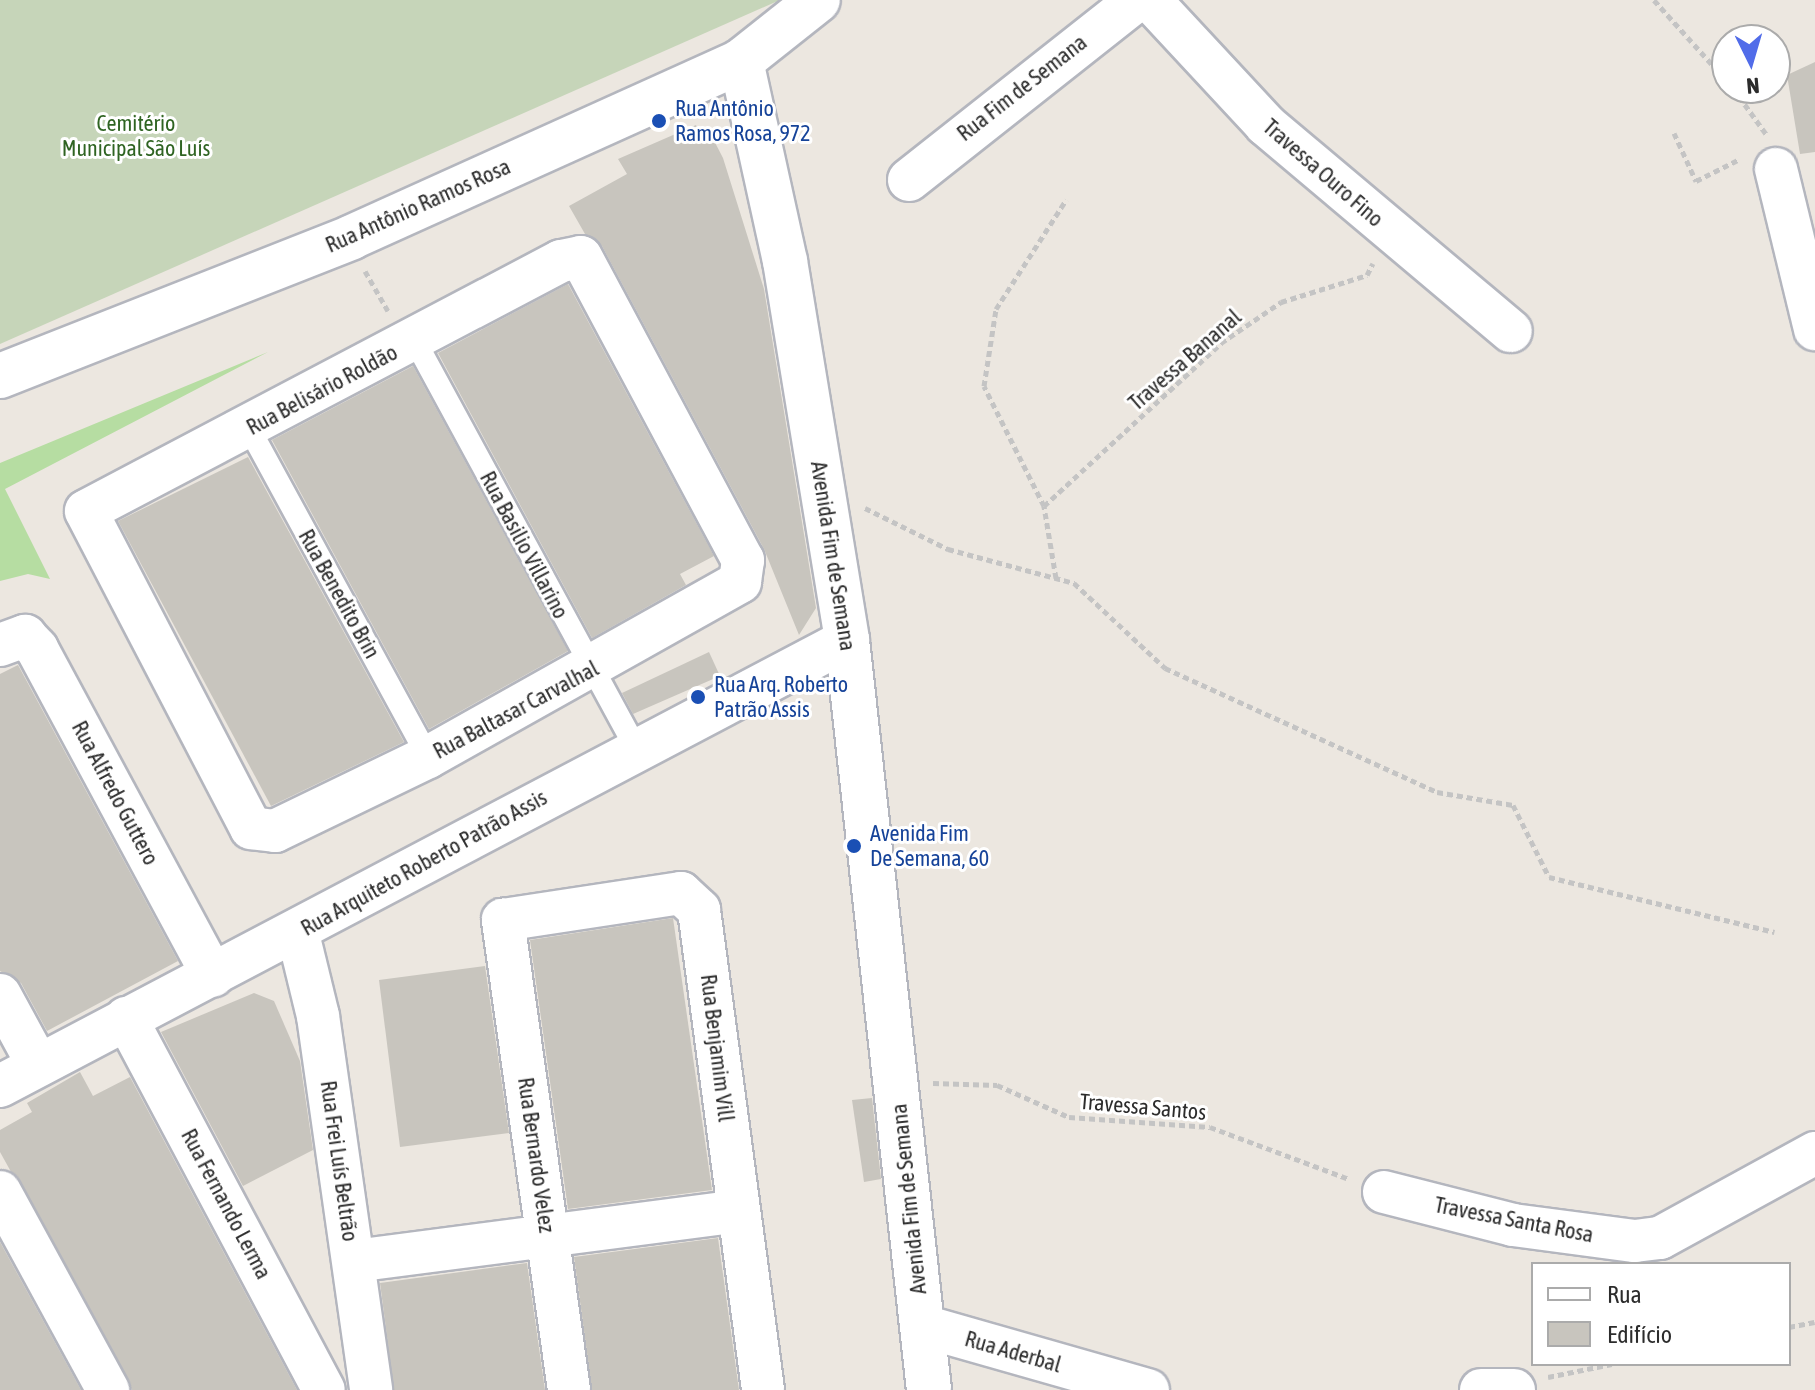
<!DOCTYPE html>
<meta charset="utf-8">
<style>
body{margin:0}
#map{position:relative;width:1815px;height:1390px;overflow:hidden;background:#ece7e0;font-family:"Asap Condensed",sans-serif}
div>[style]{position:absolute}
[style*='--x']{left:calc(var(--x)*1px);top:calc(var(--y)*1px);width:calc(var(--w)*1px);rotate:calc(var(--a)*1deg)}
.green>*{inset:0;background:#b6dda2}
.cemetery>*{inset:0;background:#c6d5b9}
.building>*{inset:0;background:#c8c5be}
.path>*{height:5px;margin-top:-2.5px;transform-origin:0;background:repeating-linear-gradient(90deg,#c4c4c4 0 6px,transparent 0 10px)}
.roads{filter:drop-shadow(2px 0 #b4b6be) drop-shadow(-2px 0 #b4b6be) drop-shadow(0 2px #b4b6be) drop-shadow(0 -2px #b4b6be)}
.service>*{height:22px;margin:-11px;padding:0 11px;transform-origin:11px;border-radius:11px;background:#fff}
.minor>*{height:42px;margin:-21px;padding:0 21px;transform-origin:21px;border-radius:21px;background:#fff}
.tertiary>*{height:44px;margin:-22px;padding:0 22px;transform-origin:22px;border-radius:22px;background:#fff}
.secondary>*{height:44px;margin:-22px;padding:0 22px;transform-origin:22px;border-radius:22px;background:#fff}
.dots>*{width:22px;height:22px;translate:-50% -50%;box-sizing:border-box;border:4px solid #fff;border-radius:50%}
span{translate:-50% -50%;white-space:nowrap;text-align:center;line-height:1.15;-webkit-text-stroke:6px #fff;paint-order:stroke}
.street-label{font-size:22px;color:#2c2c2c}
.transit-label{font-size:22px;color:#164399}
.left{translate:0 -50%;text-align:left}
.park-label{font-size:22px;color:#2f6422}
.legend{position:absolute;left:1531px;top:1262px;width:260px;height:104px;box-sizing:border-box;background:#fff;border:2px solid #ababab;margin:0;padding:10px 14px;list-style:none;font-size:24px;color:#2c2c2c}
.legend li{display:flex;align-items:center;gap:16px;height:40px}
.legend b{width:40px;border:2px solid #ababab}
.north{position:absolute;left:1711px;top:24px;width:80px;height:80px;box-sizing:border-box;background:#fff;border:2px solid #ababab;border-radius:50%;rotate:175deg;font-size:22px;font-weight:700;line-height:32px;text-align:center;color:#2c2c2c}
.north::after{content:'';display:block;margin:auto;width:28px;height:36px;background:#516ce9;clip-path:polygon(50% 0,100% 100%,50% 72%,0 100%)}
</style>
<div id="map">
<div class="green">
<i style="clip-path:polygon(268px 352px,5px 489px,50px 579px,28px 574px,0 581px,0 463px)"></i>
</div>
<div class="cemetery">
<i style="clip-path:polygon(0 0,780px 0,0 344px)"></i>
</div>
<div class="building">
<i style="clip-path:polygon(1815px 62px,1815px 152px,1800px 154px,1787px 75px)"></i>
<i style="clip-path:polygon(696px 125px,700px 133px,708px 129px,723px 158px,764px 289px,816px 608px,799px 635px,764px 549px,602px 246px,585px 234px,569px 206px,627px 174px,618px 159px)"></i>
<i style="clip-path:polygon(568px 284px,714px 556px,680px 574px,686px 585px,592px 638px,438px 353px)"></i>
<i style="clip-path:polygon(413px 366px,568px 651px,429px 729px,272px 440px)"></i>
<i style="clip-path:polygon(248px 457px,404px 742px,271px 806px,118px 521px)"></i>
<i style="clip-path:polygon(709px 652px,720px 676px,633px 714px,622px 693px)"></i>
<i style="clip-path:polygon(18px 665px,178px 961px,47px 1031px,21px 983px,0 971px,0 674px)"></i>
<i style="clip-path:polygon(673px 918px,712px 1190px,568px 1209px,530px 940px)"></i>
<i style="clip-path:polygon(485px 966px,509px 1133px,400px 1147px,379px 980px)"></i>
<i style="clip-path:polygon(254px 993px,274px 1001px,300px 1061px,313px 1150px,243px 1186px,161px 1032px)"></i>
<i style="clip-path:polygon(80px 1072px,93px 1096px,130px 1077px,297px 1390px,132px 1390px,0 1152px,0 1130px,32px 1112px,27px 1103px)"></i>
<i style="clip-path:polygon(872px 1098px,881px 1179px,864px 1182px,852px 1100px)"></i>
<i style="clip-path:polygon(718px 1238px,739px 1390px,592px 1390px,574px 1257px)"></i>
<i style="clip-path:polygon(0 1242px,81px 1390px,0 1390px)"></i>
<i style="clip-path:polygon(527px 1263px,545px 1390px,394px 1390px,380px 1283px)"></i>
</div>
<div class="path">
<i style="--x:1654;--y:0;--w:109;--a:48"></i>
<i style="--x:1733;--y:88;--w:57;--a:54.3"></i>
<i style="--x:1674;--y:133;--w:53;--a:65.4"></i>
<i style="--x:1696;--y:181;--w:49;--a:-26.6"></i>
<i style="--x:365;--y:271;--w:46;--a:60.1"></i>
<i style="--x:1044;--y:506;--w:241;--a:-42.6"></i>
<i style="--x:1221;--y:343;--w:73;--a:-34.3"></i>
<i style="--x:1281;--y:302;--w:90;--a:-17.4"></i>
<i style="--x:1367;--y:275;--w:13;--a:-63"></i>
<i style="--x:865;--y:508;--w:93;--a:26.3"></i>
<i style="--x:948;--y:549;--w:131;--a:15.1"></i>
<i style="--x:1074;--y:583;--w:125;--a:43"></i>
<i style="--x:1165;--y:668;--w:299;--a:24.5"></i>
<i style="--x:1437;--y:792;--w:77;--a:9.7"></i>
<i style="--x:1513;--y:805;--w:80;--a:63.4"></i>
<i style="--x:1549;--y:877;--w:232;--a:13.7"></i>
<i style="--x:1056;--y:578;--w:73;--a:-99.5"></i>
<i style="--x:1044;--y:506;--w:134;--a:-116.6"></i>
<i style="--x:984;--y:386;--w:78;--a:-81.1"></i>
<i style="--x:996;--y:309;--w:130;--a:-57.3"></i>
<i style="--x:933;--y:1083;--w:64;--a:1.8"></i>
<i style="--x:997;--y:1085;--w:79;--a:24"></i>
<i style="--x:1069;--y:1117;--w:141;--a:4.1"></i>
<i style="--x:1210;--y:1127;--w:148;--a:20.5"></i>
<i style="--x:1789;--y:1327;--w:26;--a:-11"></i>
<i style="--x:1548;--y:1377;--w:65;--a:-11.5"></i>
</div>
<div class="roads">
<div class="service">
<i style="--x:415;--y:341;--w:463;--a:61.5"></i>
<i style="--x:250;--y:430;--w:372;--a:61.4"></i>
</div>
<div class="minor">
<i style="--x:1150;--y:0;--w:171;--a:47.1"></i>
<i style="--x:1266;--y:125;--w:320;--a:40.1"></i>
<i style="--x:1776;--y:169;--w:165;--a:76.3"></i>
<i style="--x:909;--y:180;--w:290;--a:-38.3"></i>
<i style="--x:581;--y:257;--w:344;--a:61.9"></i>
<i style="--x:743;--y:560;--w:22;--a:98"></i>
<i style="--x:740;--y:582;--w:358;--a:150.7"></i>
<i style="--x:428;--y:757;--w:170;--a:154.2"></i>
<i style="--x:275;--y:831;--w:24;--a:-173"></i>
<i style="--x:251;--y:828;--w:357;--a:-117.5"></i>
<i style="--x:86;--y:511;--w:537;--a:-27.76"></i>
<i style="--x:561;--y:261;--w:20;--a:-11"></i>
<i style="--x:0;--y:645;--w:27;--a:-20"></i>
<i style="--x:25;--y:636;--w:18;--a:47"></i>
<i style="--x:37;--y:649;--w:371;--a:61.7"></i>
<i style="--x:298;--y:934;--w:84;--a:76.3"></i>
<i style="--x:318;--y:1016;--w:378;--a:81.9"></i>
<i style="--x:0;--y:995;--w:80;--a:61.5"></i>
<i style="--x:126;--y:1018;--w:421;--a:62"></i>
<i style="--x:0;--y:1086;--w:957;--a:-27.77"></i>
<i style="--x:0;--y:1192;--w:226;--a:61.4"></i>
<i style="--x:1384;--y:1192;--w:133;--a:14.3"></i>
<i style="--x:1513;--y:1225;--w:123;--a:7.5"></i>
<i style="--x:1635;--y:1241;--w:25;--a:-7"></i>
<i style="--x:1660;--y:1238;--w:177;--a:-28.7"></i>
<i style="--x:354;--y:1261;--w:388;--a:-7.4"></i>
<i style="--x:923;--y:1326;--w:234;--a:15.9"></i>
<i style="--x:569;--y:1390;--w:475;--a:-98"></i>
<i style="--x:503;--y:920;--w:180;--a:-8.6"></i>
<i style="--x:681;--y:893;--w:25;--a:43"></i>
<i style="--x:699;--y:910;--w:484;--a:82.4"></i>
<i style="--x:1481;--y:1390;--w:33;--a:0"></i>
</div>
<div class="tertiary">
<i style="--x:741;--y:61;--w:205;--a:77.6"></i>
<i style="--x:785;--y:261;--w:384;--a:80.7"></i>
<i style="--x:847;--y:640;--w:754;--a:83.76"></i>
</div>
<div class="secondary">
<i style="--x:0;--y:376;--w:378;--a:-21.5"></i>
<i style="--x:352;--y:237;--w:427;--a:-24.3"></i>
<i style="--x:741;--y:61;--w:98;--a:-38.4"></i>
</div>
</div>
<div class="dots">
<i style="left:659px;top:121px;background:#1a4fb4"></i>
<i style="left:698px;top:697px;background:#1a4fb4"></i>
<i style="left:854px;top:846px;background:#1a4fb4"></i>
</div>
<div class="street-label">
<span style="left:1022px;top:88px;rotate:-38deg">Rua Fim de Semana</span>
<span style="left:1323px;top:173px;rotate:41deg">Travessa Ouro Fino</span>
<span style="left:418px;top:206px;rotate:-24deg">Rua Antônio Ramos Rosa</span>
<span style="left:1185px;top:360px;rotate:-41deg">Travessa Bananal</span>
<span style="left:322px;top:390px;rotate:-28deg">Rua Belisário Roldão</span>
<span style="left:524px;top:545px;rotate:62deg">Rua Basilio Villarino</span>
<span style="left:833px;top:556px;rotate:81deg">Avenida Fim de Semana</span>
<span style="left:339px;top:594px;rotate:61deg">Rua Benedito Brin</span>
<span style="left:516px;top:710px;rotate:-28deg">Rua Baltasar Carvalhal</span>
<span style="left:115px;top:793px;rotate:62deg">Rua Alfredo Guttero</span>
<span style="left:424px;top:863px;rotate:-29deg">Rua Arquiteto Roberto Patrão Assis</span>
<span style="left:717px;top:1048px;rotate:83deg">Rua Benjamim Vill</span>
<span style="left:1143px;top:1107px;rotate:5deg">Travessa Santos</span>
<span style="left:536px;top:1155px;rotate:82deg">Rua Bernardo Velez</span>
<span style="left:339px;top:1161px;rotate:82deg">Rua Frei Luís Beltrão</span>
<span style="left:909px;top:1199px;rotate:-96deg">Avenida Fim de Semana</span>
<span style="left:226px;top:1204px;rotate:62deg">Rua Fernando Lerma</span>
<span style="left:1514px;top:1220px;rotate:11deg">Travessa Santa Rosa</span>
<span style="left:1013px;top:1352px;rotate:16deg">Rua Aderbal</span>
</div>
<div class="transit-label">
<span class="left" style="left:675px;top:121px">Rua Antônio<br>Ramos Rosa, 972</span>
<span class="left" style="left:714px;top:697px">Rua Arq. Roberto<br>Patrão Assis</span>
<span class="left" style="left:870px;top:846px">Avenida Fim<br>De Semana, 60</span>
</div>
<div class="park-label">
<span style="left:136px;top:136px">Cemitério<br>Municipal São Luís</span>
</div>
<ul class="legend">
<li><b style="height:10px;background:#fff"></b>Rua</li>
<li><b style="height:22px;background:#c8c5be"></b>Edifício</li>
</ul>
<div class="north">N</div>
</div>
